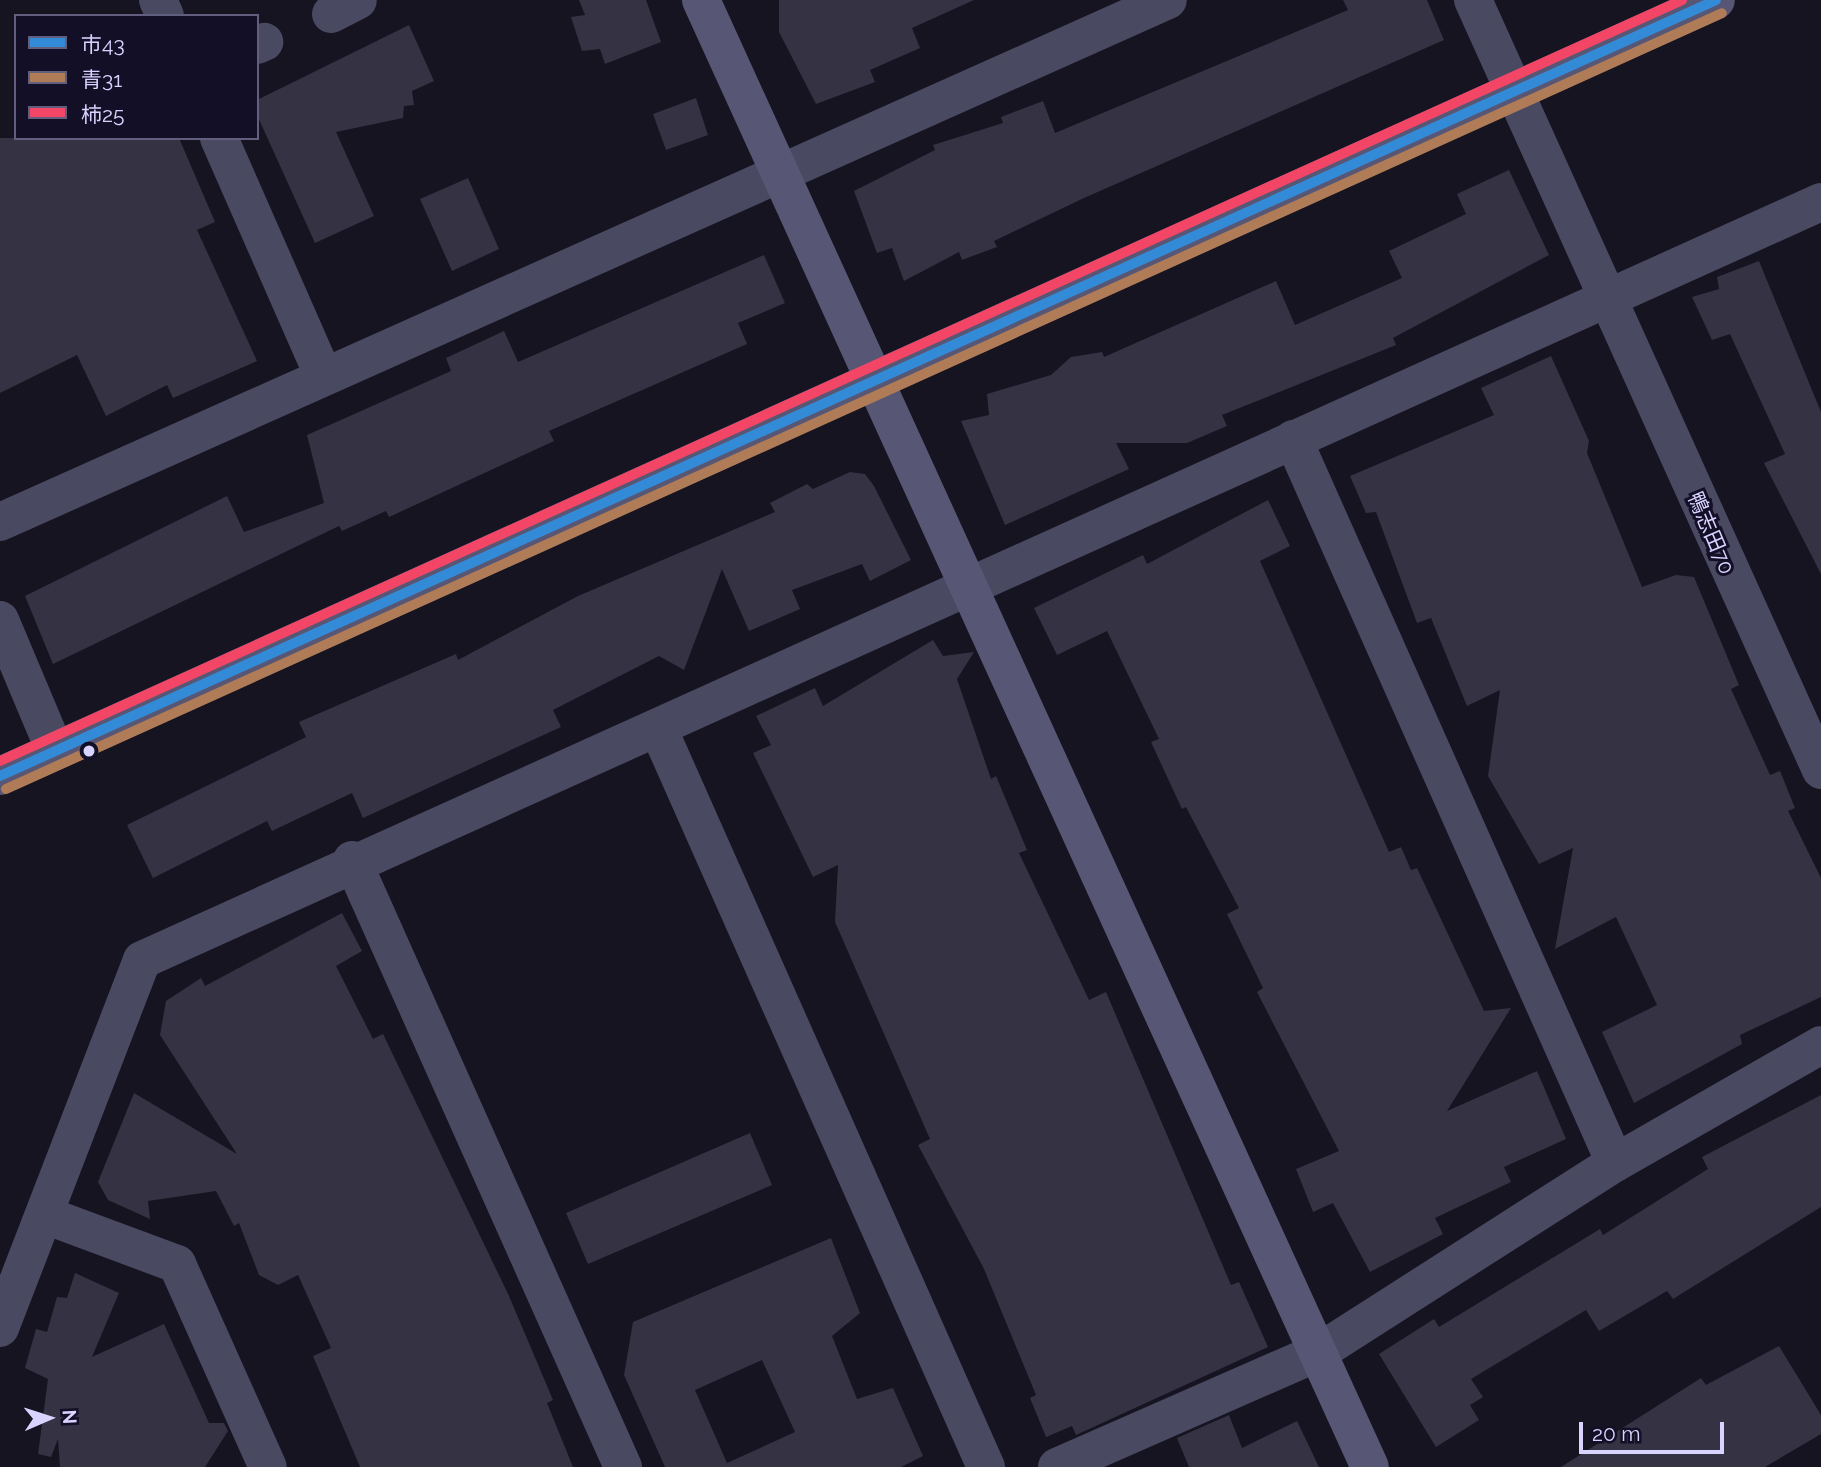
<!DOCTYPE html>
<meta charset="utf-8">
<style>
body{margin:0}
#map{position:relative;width:1821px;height:1467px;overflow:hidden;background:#161421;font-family:Raleway,"Noto Sans JP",sans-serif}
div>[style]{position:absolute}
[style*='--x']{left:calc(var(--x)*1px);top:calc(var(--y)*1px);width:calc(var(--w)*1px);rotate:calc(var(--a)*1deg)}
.building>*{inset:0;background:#343243}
.street>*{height:38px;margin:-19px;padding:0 19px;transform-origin:19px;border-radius:19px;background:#4a4962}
.secondary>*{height:38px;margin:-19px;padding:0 19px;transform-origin:19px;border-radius:19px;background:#575674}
.bus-1>*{height:10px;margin:-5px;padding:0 5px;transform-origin:5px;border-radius:5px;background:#338bd7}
.bus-2>*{height:10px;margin:-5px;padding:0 5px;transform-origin:5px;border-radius:5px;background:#b07c57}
.bus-3>*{height:10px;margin:-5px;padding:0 5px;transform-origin:5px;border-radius:5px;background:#f34667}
.dots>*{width:19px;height:19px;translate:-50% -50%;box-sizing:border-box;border:4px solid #130f26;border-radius:50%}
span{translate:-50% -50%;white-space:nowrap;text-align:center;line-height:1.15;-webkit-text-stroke:6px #130f26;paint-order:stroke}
.street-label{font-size:21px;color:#d9d4ff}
.legend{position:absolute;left:14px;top:14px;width:245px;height:126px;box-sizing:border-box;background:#130f26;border:2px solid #625e7d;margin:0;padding:9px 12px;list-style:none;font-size:21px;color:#d9d4ff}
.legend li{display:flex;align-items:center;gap:14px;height:35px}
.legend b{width:35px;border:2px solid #625e7d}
.north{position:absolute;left:14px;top:1383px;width:70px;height:70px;-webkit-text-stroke:5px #130f26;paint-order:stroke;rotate:87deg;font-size:19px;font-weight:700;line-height:28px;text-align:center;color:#d9d4ff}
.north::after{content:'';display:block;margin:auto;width:24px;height:32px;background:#d9d4ff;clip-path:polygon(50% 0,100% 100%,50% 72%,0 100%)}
.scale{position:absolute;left:1579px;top:1422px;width:145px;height:32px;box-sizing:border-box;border:4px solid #d9d4ff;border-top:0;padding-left:9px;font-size:21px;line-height:24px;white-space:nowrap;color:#d9d4ff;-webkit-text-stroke:5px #130f26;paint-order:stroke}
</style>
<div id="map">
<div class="building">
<i style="clip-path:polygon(579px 0,646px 0,661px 42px,605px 64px,600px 49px,582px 51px,571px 17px,585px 15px)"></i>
<i style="clip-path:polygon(779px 0,974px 0,912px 28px,920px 48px,870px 70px,875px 82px,816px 104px,779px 32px)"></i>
<i style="clip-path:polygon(1343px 0,1427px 0,1444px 40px,1084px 198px,994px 241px,997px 247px,962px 260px,959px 252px,904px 281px,892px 248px,877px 253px,854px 191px,935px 150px,933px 145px,1003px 123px,1001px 117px,1043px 101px,1055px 133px,1348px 10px)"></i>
<i style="clip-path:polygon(409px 25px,434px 81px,412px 91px,414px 105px,404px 106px,403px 118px,336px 132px,374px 216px,315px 243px,257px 115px,257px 100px)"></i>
<i style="clip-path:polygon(696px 98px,708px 135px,666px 150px,653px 114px)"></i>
<i style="clip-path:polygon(0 138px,179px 138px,215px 222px,197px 230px,257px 361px,173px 398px,167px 385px,106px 416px,77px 355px,0 393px)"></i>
<i style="clip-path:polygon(1509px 170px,1549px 255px,1393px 338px,1396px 345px,1222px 415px,1227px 426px,1187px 443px,1116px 443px,1129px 469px,1005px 525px,961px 421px,989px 415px,987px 394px,1051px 375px,1071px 357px,1102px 352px,1104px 357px,1276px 281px,1295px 325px,1402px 278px,1389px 251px,1466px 214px,1457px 194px)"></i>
<i style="clip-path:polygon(468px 178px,499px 249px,452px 271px,420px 199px)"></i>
<i style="clip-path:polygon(764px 255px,785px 303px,738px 323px,747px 344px,549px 431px,554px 441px,389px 517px,386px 511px,342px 531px,339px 526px,53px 664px,25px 596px,227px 496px,244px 532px,324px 503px,307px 435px,451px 371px,446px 358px,504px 331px,518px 362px)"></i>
<i style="clip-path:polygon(1759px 261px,1821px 412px,1821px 574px,1764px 463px,1785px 454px,1730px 334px,1712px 340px,1692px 297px,1719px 289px,1717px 277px)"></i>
<i style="clip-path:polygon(1551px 356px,1589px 441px,1587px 453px,1642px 587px,1676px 575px,1694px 577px,1739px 685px,1731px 689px,1770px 775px,1780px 771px,1795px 808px,1788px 811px,1821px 878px,1821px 997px,1740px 1035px,1742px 1044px,1634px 1103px,1602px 1032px,1657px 1005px,1616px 917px,1555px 949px,1573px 848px,1539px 864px,1488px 776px,1500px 690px,1467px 706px,1431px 618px,1417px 623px,1376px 512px,1366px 513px,1350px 476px,1494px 415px,1481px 388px)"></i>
<i style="clip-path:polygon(850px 472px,865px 474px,874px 486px,911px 560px,870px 581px,862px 564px,792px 590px,800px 609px,749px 631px,722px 569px,684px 670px,659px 656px,553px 710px,561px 727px,363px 818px,352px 793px,272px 831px,267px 821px,153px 878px,127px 825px,306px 737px,299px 722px,456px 654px,458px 660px,578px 596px,775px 512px,770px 503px,807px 484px,813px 489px)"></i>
<i style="clip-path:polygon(1268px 500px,1290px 546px,1260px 561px,1389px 852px,1401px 847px,1411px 870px,1417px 868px,1484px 1011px,1511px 1008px,1447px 1111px,1537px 1071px,1566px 1139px,1504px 1167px,1511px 1182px,1435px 1218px,1443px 1234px,1370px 1272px,1333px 1203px,1313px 1212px,1296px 1169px,1339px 1151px,1257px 992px,1263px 988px,1227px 914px,1239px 908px,1186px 807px,1182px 809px,1151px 742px,1159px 739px,1107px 631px,1057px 655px,1034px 608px,1143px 555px,1147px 564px)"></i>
<i style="clip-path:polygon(933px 640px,943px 656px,974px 652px,957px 679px,991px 779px,996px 776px,1027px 850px,1019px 853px,1089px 1000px,1106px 992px,1231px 1285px,1239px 1282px,1268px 1347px,1076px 1435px,1072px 1426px,1046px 1437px,1030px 1398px,1036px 1395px,984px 1269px,918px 1145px,930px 1139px,835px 922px,838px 865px,813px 877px,753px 753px,771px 745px,756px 716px,815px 688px,823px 706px)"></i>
<i style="clip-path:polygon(342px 913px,362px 951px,336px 966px,373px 1039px,383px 1034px,509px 1296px,553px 1400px,547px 1403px,573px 1467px,360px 1467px,313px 1356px,331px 1348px,298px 1275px,278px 1285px,259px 1275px,239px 1223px,234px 1226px,216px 1191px,148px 1201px,150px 1219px,108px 1200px,98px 1182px,134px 1093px,237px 1154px,160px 1035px,166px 1001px,201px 978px,205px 986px)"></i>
<i style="clip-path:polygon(1821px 1095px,1821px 1207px,1673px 1299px,1667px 1291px,1599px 1331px,1586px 1310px,1471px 1379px,1483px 1397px,1470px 1405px,1479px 1420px,1436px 1447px,1379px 1354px,1434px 1319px,1439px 1327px,1600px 1229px,1603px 1235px,1708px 1169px,1702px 1157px)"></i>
<i style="clip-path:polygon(750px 1133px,772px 1185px,588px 1264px,566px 1213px)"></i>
<i style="clip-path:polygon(evenodd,831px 1238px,860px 1313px,832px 1336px,857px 1399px,893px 1388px,923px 1456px,901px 1467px,665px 1467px,624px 1375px,633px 1322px,831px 1238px,762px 1360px,795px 1432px,727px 1463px,695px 1390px,762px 1360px)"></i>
<i style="clip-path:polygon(75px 1273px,119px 1293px,92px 1357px,164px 1324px,209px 1423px,224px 1423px,228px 1431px,205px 1467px,60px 1467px,58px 1439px,51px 1457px,38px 1454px,48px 1379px,25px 1368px,36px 1329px,47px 1332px,57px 1297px,67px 1298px)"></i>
<i style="clip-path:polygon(1779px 1346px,1821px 1415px,1821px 1434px,1765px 1467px,1561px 1467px,1701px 1378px,1706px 1385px)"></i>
<i style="clip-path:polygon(1229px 1415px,1242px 1448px,1297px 1421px,1319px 1467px,1189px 1467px,1177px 1438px)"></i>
</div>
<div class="street">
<i style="--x:158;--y:0;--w:17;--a:66"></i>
<i style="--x:1473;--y:0;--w:845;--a:65.68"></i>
<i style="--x:331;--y:14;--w:30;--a:-27"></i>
<i style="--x:257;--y:45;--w:8;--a:-23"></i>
<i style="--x:219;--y:138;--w:259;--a:66.3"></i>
<i style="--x:1293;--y:439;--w:792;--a:66.02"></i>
<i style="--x:0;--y:522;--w:1279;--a:-24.08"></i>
<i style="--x:0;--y:620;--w:142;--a:67.2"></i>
<i style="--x:658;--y:728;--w:809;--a:66.07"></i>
<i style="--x:352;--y:860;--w:665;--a:65.94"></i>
<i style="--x:45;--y:1215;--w:141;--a:20.4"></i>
<i style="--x:177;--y:1264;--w:222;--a:65.9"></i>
<i style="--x:0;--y:1328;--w:394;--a:-68.9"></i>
<i style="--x:142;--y:960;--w:1842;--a:-24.3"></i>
<i style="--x:1057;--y:1467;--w:286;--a:-23.7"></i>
<i style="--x:1319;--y:1352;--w:351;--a:-32.6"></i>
<i style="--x:1615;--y:1163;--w:237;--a:-29.8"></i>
</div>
<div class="secondary">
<i style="--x:701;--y:0;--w:1612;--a:65.49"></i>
<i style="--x:0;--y:776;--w:1883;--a:-24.33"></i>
</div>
<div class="bus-1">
<i style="--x:0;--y:776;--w:1883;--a:-24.33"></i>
</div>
<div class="bus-2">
<i style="--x:6;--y:789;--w:1883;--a:-24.33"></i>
</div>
<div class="bus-3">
<i style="--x:0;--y:761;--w:1846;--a:-24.34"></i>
</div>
<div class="dots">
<i style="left:89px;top:751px;background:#d9d4ff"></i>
</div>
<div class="street-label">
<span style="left:1711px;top:533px;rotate:67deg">鴨志田70</span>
</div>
<ul class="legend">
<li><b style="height:9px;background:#338bd7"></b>市43</li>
<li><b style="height:9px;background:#b07c57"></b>青31</li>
<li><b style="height:9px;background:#f34667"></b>柿25</li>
</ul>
<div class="north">N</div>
<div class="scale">20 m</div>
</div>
